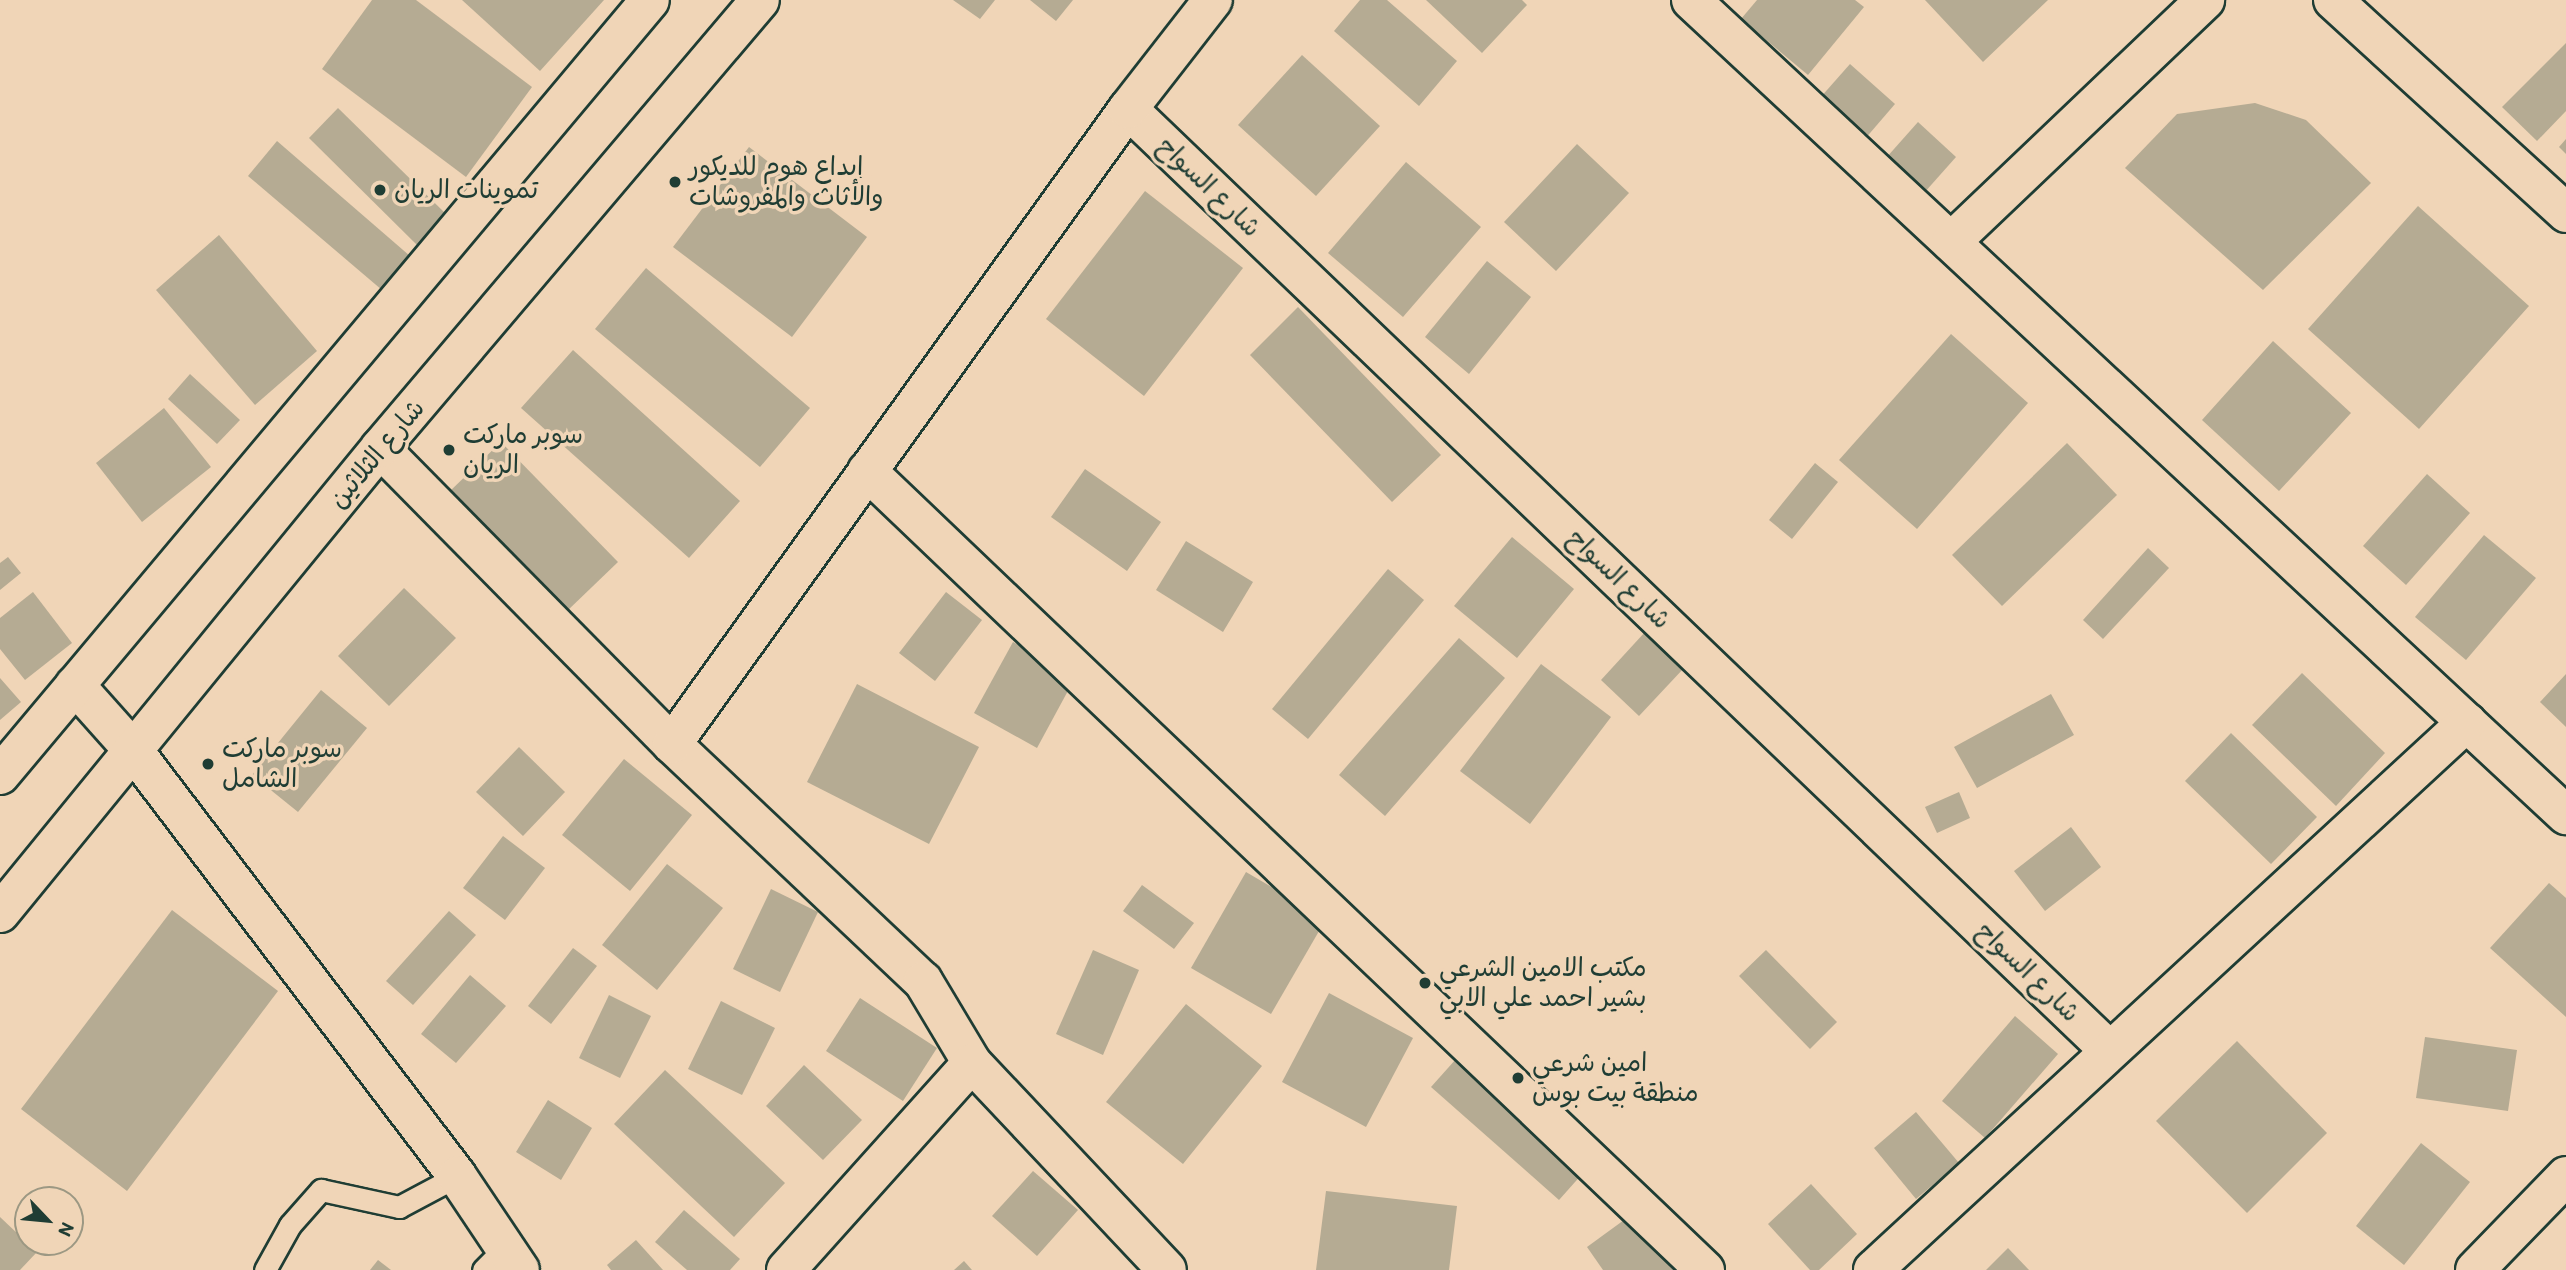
<!DOCTYPE html>
<meta charset="utf-8">
<style>
body{margin:0}
#map{position:relative;width:2566px;height:1270px;overflow:hidden;background:#f0d5b7;font-family:Itim,"Playpen Sans Arabic",sans-serif}
div>[style]{position:absolute}
[style*='--x']{left:calc(var(--x)*1px);top:calc(var(--y)*1px);width:calc(var(--w)*1px);rotate:calc(var(--a)*1deg)}
.building>*{inset:0;background:#b5ab93}
.roads{filter:drop-shadow(2px 0 #1f3d34) drop-shadow(-2px 0 #1f3d34) drop-shadow(0 2px #1f3d34) drop-shadow(0 -2px #1f3d34)}
.lane>*{height:21px;margin:-10.5px;padding:0 10.5px;transform-origin:10.5px;border-radius:10.5px;background:#f0d5b7}
.street>*{height:38px;margin:-19px;padding:0 19px;transform-origin:19px;border-radius:19px;background:#f0d5b7}
.secondary>*{height:38px;margin:-19px;padding:0 19px;transform-origin:19px;border-radius:19px;background:#f0d5b7}
.dots>*{width:19px;height:19px;translate:-50% -50%;box-sizing:border-box;border:4px solid #f0d5b7;border-radius:50%}
span{translate:-50% -50%;white-space:nowrap;text-align:center;line-height:1.15;-webkit-text-stroke:7px #f0d5b7;paint-order:stroke}
.poi-label{font-size:26px;color:#1f3d34}
.left{translate:0 -50%;text-align:left}
.street-label{font-size:26px;color:#1f3d34}
.north{position:absolute;left:14px;top:1186px;width:70px;height:70px;box-sizing:border-box;background:#f0d5b7;border:2px solid #9c9883;border-radius:50%;rotate:116deg;font-size:19px;font-weight:700;line-height:28px;text-align:center;color:#1f3d34}
.north::after{content:'';display:block;margin:auto;width:24px;height:32px;background:#1f3d34;clip-path:polygon(50% 0,100% 100%,50% 72%,0 100%)}
</style>
<div id="map">
<div class="building">
<i style="clip-path:polygon(372px 0,416px 0,532px 87px,466px 177px,322px 69px)"></i>
<i style="clip-path:polygon(462px 0,604px 0,540px 71px)"></i>
<i style="clip-path:polygon(953px 0,995px 0,980px 19px)"></i>
<i style="clip-path:polygon(1030px 0,1073px 0,1056px 21px)"></i>
<i style="clip-path:polygon(1360px 0,1387px 0,1457px 61px,1419px 106px,1334px 31px)"></i>
<i style="clip-path:polygon(1426px 0,1522px 0,1527px 5px,1482px 53px)"></i>
<i style="clip-path:polygon(1757px 0,1855px 0,1864px 7px,1808px 75px,1741px 19px)"></i>
<i style="clip-path:polygon(1925px 0,2048px 0,1983px 62px)"></i>
<i style="clip-path:polygon(2566px 43px,2566px 111px,2537px 141px,2502px 107px)"></i>
<i style="clip-path:polygon(1302px 55px,1380px 126px,1316px 196px,1238px 125px)"></i>
<i style="clip-path:polygon(1850px 64px,1895px 104px,1858px 147px,1812px 107px)"></i>
<i style="clip-path:polygon(2255px 103px,2306px 120px,2371px 183px,2263px 290px,2125px 168px,2177px 114px)"></i>
<i style="clip-path:polygon(338px 108px,446px 214px,417px 245px,309px 138px)"></i>
<i style="clip-path:polygon(1918px 122px,1956px 157px,1916px 202px,1878px 167px)"></i>
<i style="clip-path:polygon(2566px 139px,2566px 154px,2559px 147px)"></i>
<i style="clip-path:polygon(277px 141px,410px 256px,382px 290px,248px 176px)"></i>
<i style="clip-path:polygon(1577px 144px,1629px 193px,1556px 271px,1504px 222px)"></i>
<i style="clip-path:polygon(749px 147px,867px 237px,792px 337px,673px 247px)"></i>
<i style="clip-path:polygon(1406px 162px,1481px 227px,1403px 317px,1328px 253px)"></i>
<i style="clip-path:polygon(1145px 191px,1243px 268px,1144px 396px,1046px 319px)"></i>
<i style="clip-path:polygon(2418px 206px,2529px 306px,2419px 429px,2308px 329px)"></i>
<i style="clip-path:polygon(219px 235px,317px 351px,255px 405px,156px 290px)"></i>
<i style="clip-path:polygon(1487px 261px,1531px 297px,1469px 374px,1425px 337px)"></i>
<i style="clip-path:polygon(646px 268px,810px 408px,760px 467px,595px 329px)"></i>
<i style="clip-path:polygon(1298px 307px,1441px 455px,1392px 502px,1250px 355px)"></i>
<i style="clip-path:polygon(1951px 334px,2028px 403px,1917px 529px,1839px 460px)"></i>
<i style="clip-path:polygon(2273px 341px,2351px 413px,2279px 491px,2202px 420px)"></i>
<i style="clip-path:polygon(573px 350px,740px 501px,689px 558px,521px 408px)"></i>
<i style="clip-path:polygon(190px 374px,240px 420px,217px 444px,168px 399px)"></i>
<i style="clip-path:polygon(164px 408px,211px 467px,142px 522px,96px 463px)"></i>
<i style="clip-path:polygon(501px 442px,618px 562px,566px 612px,449px 492px)"></i>
<i style="clip-path:polygon(2067px 443px,2117px 495px,2002px 606px,1952px 555px)"></i>
<i style="clip-path:polygon(1815px 463px,1838px 482px,1792px 539px,1769px 520px)"></i>
<i style="clip-path:polygon(1085px 469px,1161px 522px,1127px 571px,1051px 517px)"></i>
<i style="clip-path:polygon(2427px 474px,2470px 513px,2406px 585px,2363px 546px)"></i>
<i style="clip-path:polygon(2484px 535px,2536px 578px,2466px 660px,2415px 617px)"></i>
<i style="clip-path:polygon(1512px 537px,1574px 589px,1517px 658px,1454px 606px)"></i>
<i style="clip-path:polygon(1186px 541px,1253px 582px,1223px 632px,1156px 590px)"></i>
<i style="clip-path:polygon(2148px 548px,2169px 568px,2103px 639px,2083px 620px)"></i>
<i style="clip-path:polygon(8px 557px,21px 573px,0 590px,0 563px)"></i>
<i style="clip-path:polygon(1388px 569px,1424px 600px,1308px 739px,1272px 709px)"></i>
<i style="clip-path:polygon(404px 588px,456px 638px,389px 706px,338px 656px)"></i>
<i style="clip-path:polygon(33px 592px,72px 643px,25px 680px,0 649px,0 618px)"></i>
<i style="clip-path:polygon(946px 592px,982px 620px,935px 681px,899px 653px)"></i>
<i style="clip-path:polygon(1645px 632px,1684px 668px,1639px 716px,1601px 680px)"></i>
<i style="clip-path:polygon(1459px 638px,1505px 678px,1385px 816px,1339px 775px)"></i>
<i style="clip-path:polygon(1013px 642px,1076px 676px,1037px 748px,974px 713px)"></i>
<i style="clip-path:polygon(1541px 664px,1611px 717px,1530px 824px,1460px 771px)"></i>
<i style="clip-path:polygon(2302px 673px,2385px 753px,2336px 806px,2252px 725px)"></i>
<i style="clip-path:polygon(2566px 674px,2566px 727px,2540px 702px)"></i>
<i style="clip-path:polygon(0 678px,21px 702px,0 720px)"></i>
<i style="clip-path:polygon(857px 684px,979px 747px,929px 844px,807px 782px)"></i>
<i style="clip-path:polygon(321px 690px,367px 728px,298px 812px,252px 775px)"></i>
<i style="clip-path:polygon(2051px 694px,2074px 735px,1977px 788px,1954px 747px)"></i>
<i style="clip-path:polygon(2231px 733px,2317px 817px,2271px 864px,2185px 781px)"></i>
<i style="clip-path:polygon(519px 747px,565px 792px,523px 836px,476px 792px)"></i>
<i style="clip-path:polygon(624px 759px,692px 815px,630px 891px,562px 835px)"></i>
<i style="clip-path:polygon(1959px 792px,1970px 818px,1937px 833px,1925px 807px)"></i>
<i style="clip-path:polygon(2071px 827px,2101px 867px,2045px 911px,2014px 871px)"></i>
<i style="clip-path:polygon(503px 836px,545px 868px,505px 920px,463px 888px)"></i>
<i style="clip-path:polygon(667px 864px,723px 908px,657px 990px,602px 945px)"></i>
<i style="clip-path:polygon(1246px 872px,1326px 919px,1271px 1014px,1191px 968px)"></i>
<i style="clip-path:polygon(2549px 883px,2566px 898px,2566px 1017px,2490px 948px)"></i>
<i style="clip-path:polygon(1142px 885px,1194px 923px,1174px 949px,1123px 911px)"></i>
<i style="clip-path:polygon(771px 889px,818px 912px,780px 992px,733px 969px)"></i>
<i style="clip-path:polygon(172px 910px,278px 991px,127px 1191px,21px 1109px)"></i>
<i style="clip-path:polygon(449px 911px,476px 935px,413px 1005px,386px 981px)"></i>
<i style="clip-path:polygon(573px 948px,597px 966px,551px 1024px,528px 1006px)"></i>
<i style="clip-path:polygon(1093px 950px,1139px 970px,1103px 1055px,1056px 1034px)"></i>
<i style="clip-path:polygon(1766px 950px,1837px 1022px,1810px 1049px,1739px 976px)"></i>
<i style="clip-path:polygon(470px 975px,506px 1006px,456px 1063px,421px 1034px)"></i>
<i style="clip-path:polygon(1329px 993px,1413px 1038px,1366px 1127px,1282px 1082px)"></i>
<i style="clip-path:polygon(609px 995px,651px 1016px,620px 1078px,579px 1058px)"></i>
<i style="clip-path:polygon(860px 998px,937px 1048px,903px 1101px,826px 1051px)"></i>
<i style="clip-path:polygon(721px 1001px,775px 1028px,742px 1095px,688px 1069px)"></i>
<i style="clip-path:polygon(1186px 1004px,1262px 1066px,1183px 1164px,1106px 1102px)"></i>
<i style="clip-path:polygon(2015px 1016px,2058px 1054px,1985px 1138px,1942px 1101px)"></i>
<i style="clip-path:polygon(2425px 1037px,2517px 1050px,2508px 1111px,2416px 1098px)"></i>
<i style="clip-path:polygon(1473px 1040px,1600px 1154px,1559px 1200px,1431px 1087px)"></i>
<i style="clip-path:polygon(2237px 1041px,2327px 1133px,2247px 1213px,2156px 1121px)"></i>
<i style="clip-path:polygon(804px 1065px,862px 1120px,823px 1160px,766px 1106px)"></i>
<i style="clip-path:polygon(665px 1070px,785px 1183px,734px 1237px,614px 1124px)"></i>
<i style="clip-path:polygon(548px 1100px,592px 1128px,561px 1180px,516px 1152px)"></i>
<i style="clip-path:polygon(1916px 1112px,1959px 1163px,1916px 1199px,1874px 1148px)"></i>
<i style="clip-path:polygon(2421px 1143px,2470px 1182px,2404px 1265px,2356px 1226px)"></i>
<i style="clip-path:polygon(1033px 1171px,1078px 1210px,1037px 1256px,992px 1216px)"></i>
<i style="clip-path:polygon(1811px 1184px,1857px 1234px,1819px 1270px,1810px 1270px,1768px 1224px)"></i>
<i style="clip-path:polygon(1326px 1191px,1457px 1206px,1449px 1270px,1316px 1270px)"></i>
<i style="clip-path:polygon(684px 1210px,740px 1259px,730px 1270px,687px 1270px,655px 1242px)"></i>
<i style="clip-path:polygon(1635px 1212px,1677px 1270px,1603px 1270px,1587px 1247px)"></i>
<i style="clip-path:polygon(0 1217px,37px 1252px,20px 1270px,0 1270px)"></i>
<i style="clip-path:polygon(636px 1240px,663px 1270px,611px 1270px,607px 1265px)"></i>
<i style="clip-path:polygon(2008px 1248px,2029px 1270px,1986px 1270px)"></i>
<i style="clip-path:polygon(378px 1260px,391px 1270px,370px 1270px)"></i>
<i style="clip-path:polygon(964px 1261px,972px 1270px,954px 1270px)"></i>
</div>
<div class="roads">
<div class="lane">
<i style="--x:265;--y:1270;--w:51;--a:-60.9"></i>
<i style="--x:290;--y:1225;--w:47;--a:-48.5"></i>
<i style="--x:321;--y:1190;--w:80;--a:12.3"></i>
<i style="--x:399;--y:1207;--w:66;--a:-28.1"></i>
<i style="--x:483;--y:1270;--w:30;--a:-45"></i>
</div>
<div class="street">
<i style="--x:1691;--y:0;--w:1196;--a:42.97"></i>
<i style="--x:2333;--y:0;--w:316;--a:42.4"></i>
<i style="--x:1128;--y:109;--w:1359;--a:43.81"></i>
<i style="--x:1951;--y:242;--w:351;--a:-43.6"></i>
<i style="--x:380;--y:448;--w:416;--a:45.4"></i>
<i style="--x:672;--y:744;--w:345;--a:43.4"></i>
<i style="--x:923;--y:981;--w:96;--a:59.1"></i>
<i style="--x:972;--y:1063;--w:284;--a:46.7"></i>
<i style="--x:867;--y:471;--w:1158;--a:43.64"></i>
<i style="--x:75;--y:685;--w:87;--a:48.3"></i>
<i style="--x:133;--y:750;--w:535;--a:52.74"></i>
<i style="--x:457;--y:1176;--w:113;--a:56.2"></i>
<i style="--x:672;--y:744;--w:782;--a:-54.32"></i>
<i style="--x:1128;--y:109;--w:138;--a:-52.1"></i>
<i style="--x:786;--y:1270;--w:278;--a:-48.1"></i>
<i style="--x:1873;--y:1270;--w:808;--a:-42.69"></i>
<i style="--x:2475;--y:1270;--w:131;--a:-45.9"></i>
</div>
<div class="secondary">
<i style="--x:0;--y:775;--w:1011;--a:-50.01"></i>
<i style="--x:0;--y:913;--w:601;--a:-50.74"></i>
<i style="--x:380;--y:448;--w:587;--a:-49.69"></i>
</div>
</div>
<div class="dots">
<i style="left:675px;top:182px;background:#1f3d34"></i>
<i style="left:380px;top:190px;background:#1f3d34"></i>
<i style="left:449px;top:450px;background:#1f3d34"></i>
<i style="left:208px;top:764px;background:#1f3d34"></i>
<i style="left:1425px;top:983px;background:#1f3d34"></i>
<i style="left:1518px;top:1078px;background:#1f3d34"></i>
</div>
<div class="poi-label">
<span class="left" style="left:689px;top:182px">إبداع هوم للديكور<br>والأثاث والمفروشات</span>
<span class="left" style="left:394px;top:190px">تموينات الريان</span>
<span class="left" style="left:463px;top:450px">سوبر ماركت<br>الريان</span>
<span class="left" style="left:222px;top:764px">سوبر ماركت<br>الشامل</span>
<span class="left" style="left:1439px;top:983px">مكتب الامين الشرعي<br>بشير احمد علي الابي</span>
<span class="left" style="left:1532px;top:1078px">امين شرعي<br>منطقة بيت بوس</span>
</div>
<div class="street-label">
<span style="left:1209px;top:187px;rotate:44deg">شارع السواح</span>
<span style="left:377px;top:454px;rotate:-50deg">شارع الثلاثين</span>
<span style="left:1619px;top:579px;rotate:44deg">شارع السواح</span>
<span style="left:2028px;top:972px;rotate:44deg">شارع السواح</span>
</div>
<div class="north">N</div>
</div>
